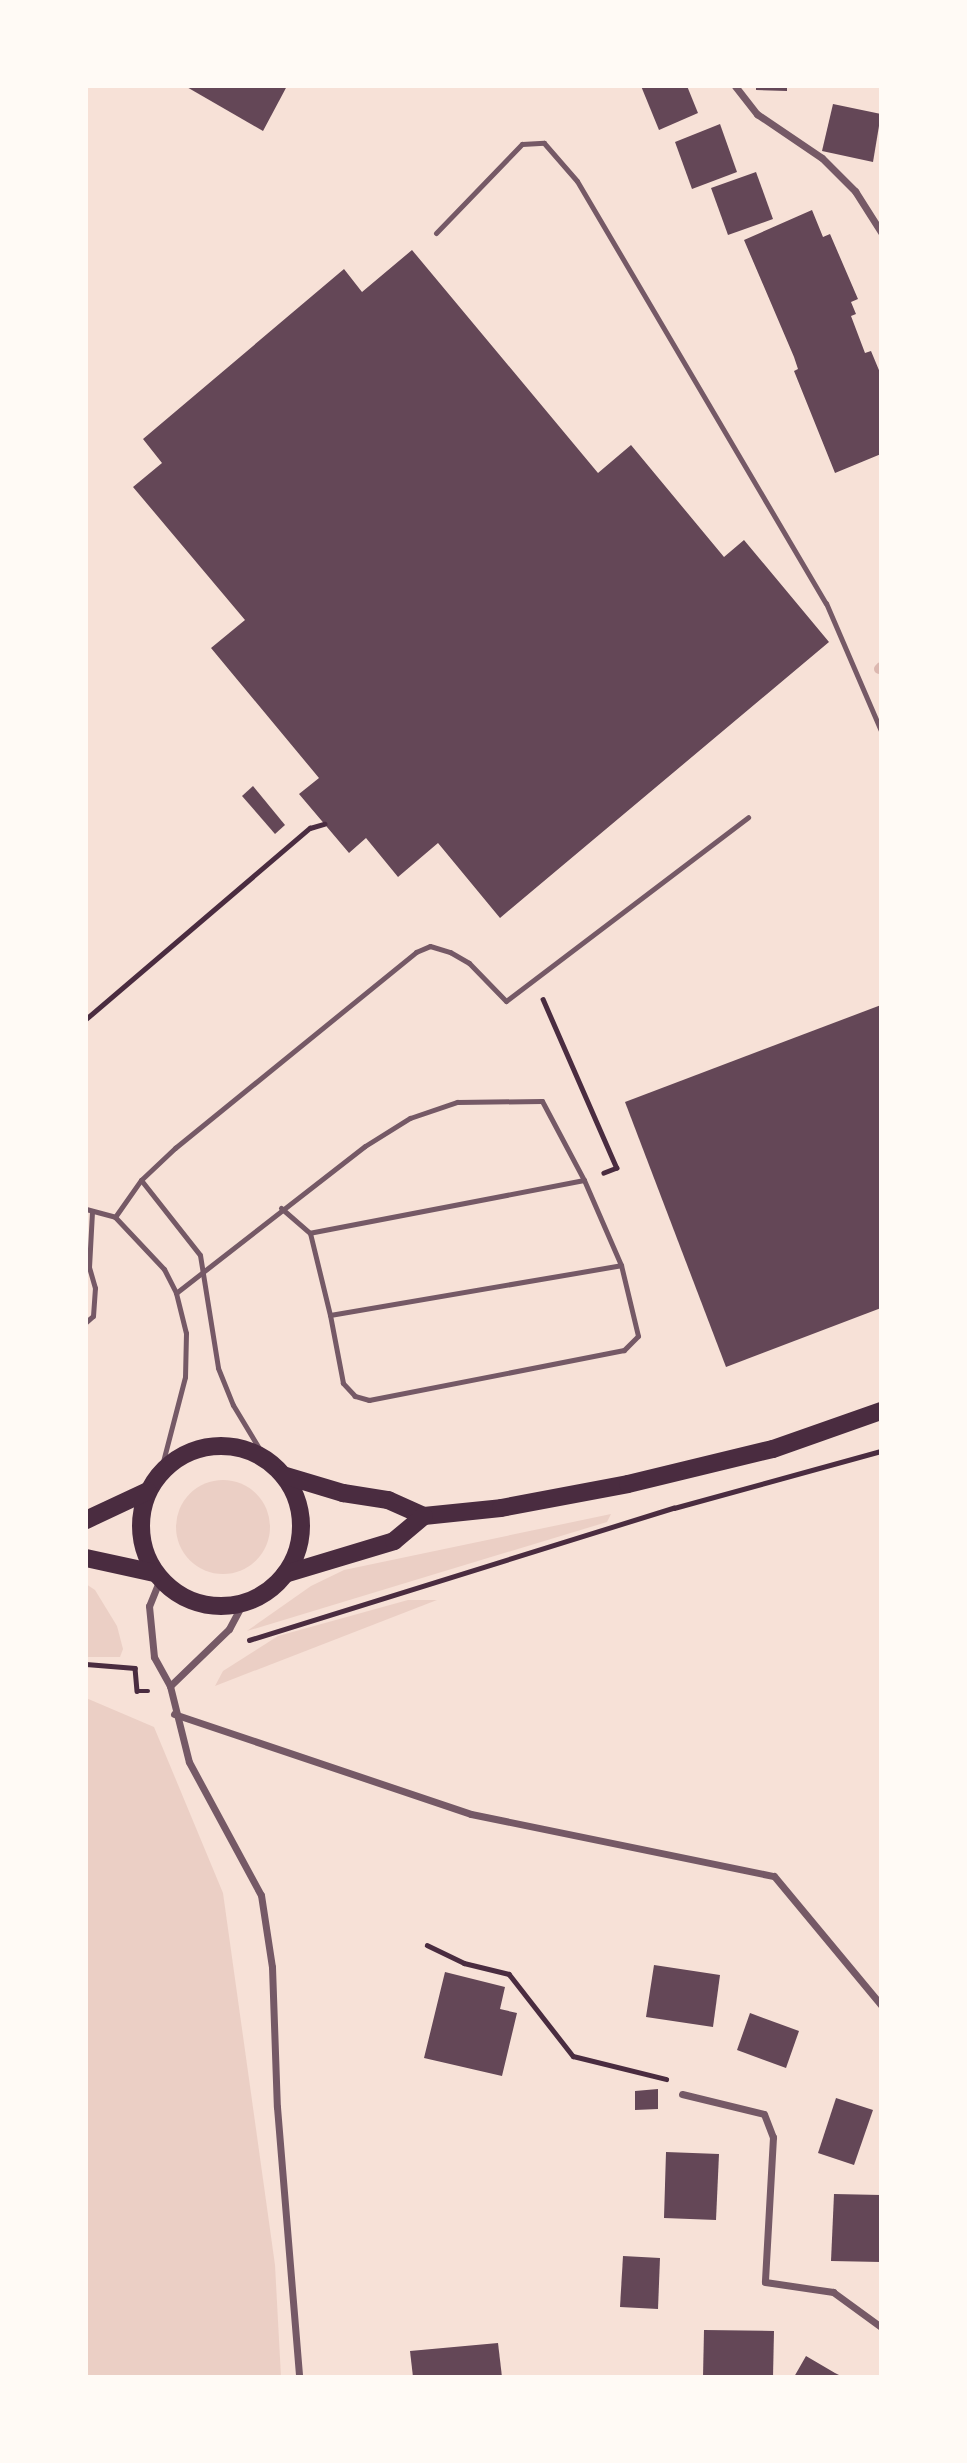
<!DOCTYPE html>
<style>
body{margin:0}
#map{position:relative;width:967px;height:2463px;overflow:hidden;background:#f7e1d7;font-family:"Noto Sans",sans-serif}
div>[style]{position:absolute}
[style*='--x']{left:calc(var(--x)*1px);top:calc(var(--y)*1px);width:calc(var(--w)*1px);rotate:calc(var(--a)*1deg)}
.green>*{inset:0;background:#ebcfc5}
.round{border-radius:50%}
.stream>*{height:10px;margin:-5px;padding:0 5px;transform-origin:5px;border-radius:5px;background:#dcb8b0}
.building>*{inset:0;background:#644757}
.path>*{height:4.5px;margin:-2.25px;padding:0 2.25px;transform-origin:2.25px;border-radius:2.25px;background:#4a2c40}
.service>*{height:5px;margin:-2.5px;padding:0 2.5px;transform-origin:2.5px;border-radius:2.5px;background:#755966}
.minor>*{height:7px;margin:-3.5px;padding:0 3.5px;transform-origin:3.5px;border-radius:3.5px;background:#755966}
.primary>*{height:18px;margin:-9px;padding:0 9px;transform-origin:9px;border-radius:9px;background:#4a2c40}
.primary>.ring{margin:-9px;padding:0;box-sizing:content-box;background:none;border:18px solid #4a2c40;border-radius:50%}
span{translate:-50% -50%;white-space:nowrap;text-align:center;line-height:1.15;-webkit-text-stroke:7px #fffaf5;paint-order:stroke}
.frame{position:absolute;inset:0;border:88px solid #fffaf5;pointer-events:none}
</style>
<div id="map">
<div class="green">
<i class="round" style="left:176px;top:1480px;width:94px;height:94px"></i>
<i style="clip-path:polygon(611px 1514px,607px 1522px,247px 1631px,311px 1586px,344px 1570px)"></i>
<i style="clip-path:polygon(86px 1584px,95px 1590px,117px 1626px,123px 1649px,120px 1657px,86px 1657px)"></i>
<i style="clip-path:polygon(408px 1600px,437px 1600px,215px 1686px,223px 1671px,278px 1636px)"></i>
<i style="clip-path:polygon(86px 1698px,154px 1727px,223px 1893px,275px 2265px,281px 2377px,86px 2377px)"></i>
</div>
<div class="stream">
<i style="--x:879;--y:669;--w:3;--a:-45"></i>
</div>
<div class="building">
<i style="clip-path:polygon(185px 86px,287px 86px,263px 131px)"></i>
<i style="clip-path:polygon(641px 86px,687px 86px,698px 113px,659px 130px)"></i>
<i style="clip-path:polygon(756px 86px,787px 86px,787px 91px,756px 90px)"></i>
<i style="clip-path:polygon(833px 104px,881px 114px,873px 162px,822px 151px)"></i>
<i style="clip-path:polygon(720px 124px,737px 172px,692px 189px,675px 142px)"></i>
<i style="clip-path:polygon(756px 172px,773px 219px,728px 235px,711px 188px)"></i>
<i style="clip-path:polygon(812px 210px,823px 237px,830px 234px,858px 299px,851px 302px,856px 314px,851px 316px,865px 353px,871px 351px,881px 375px,881px 454px,835px 473px,794px 371px,798px 369px,794px 357px,744px 240px)"></i>
<i style="clip-path:polygon(412px 250px,598px 473px,631px 445px,724px 557px,744px 540px,829px 642px,500px 918px,438px 843px,398px 877px,366px 838px,349px 853px,299px 794px,319px 778px,211px 648px,245px 620px,133px 487px,162px 463px,143px 439px,344px 269px,362px 292px)"></i>
<i style="clip-path:polygon(253px 786px,285px 825px,275px 834px,242px 796px)"></i>
<i style="clip-path:polygon(881px 1005px,881px 1308px,726px 1367px,625px 1102px)"></i>
<i style="clip-path:polygon(654px 1965px,720px 1975px,713px 2027px,646px 2017px)"></i>
<i style="clip-path:polygon(445px 1972px,505px 1987px,500px 2009px,517px 2013px,502px 2076px,424px 2058px)"></i>
<i style="clip-path:polygon(750px 2013px,799px 2031px,786px 2068px,737px 2050px)"></i>
<i style="clip-path:polygon(658px 2089px,658px 2109px,635px 2110px,635px 2091px)"></i>
<i style="clip-path:polygon(836px 2098px,873px 2110px,854px 2165px,818px 2153px)"></i>
<i style="clip-path:polygon(666px 2152px,719px 2154px,716px 2220px,664px 2218px)"></i>
<i style="clip-path:polygon(834px 2194px,881px 2195px,881px 2262px,831px 2261px)"></i>
<i style="clip-path:polygon(623px 2256px,660px 2258px,658px 2309px,620px 2307px)"></i>
<i style="clip-path:polygon(704px 2330px,774px 2331px,773px 2377px,703px 2377px)"></i>
<i style="clip-path:polygon(498px 2343px,502px 2377px,413px 2377px,410px 2351px)"></i>
<i style="clip-path:polygon(806px 2356px,835px 2373px,843px 2377px,794px 2377px)"></i>
</div>
<div class="path">
<i style="--x:543;--y:999;--w:184;--a:66.4"></i>
<i style="--x:617;--y:1168;--w:14;--a:159"></i>
<i style="--x:86;--y:1019;--w:294;--a:-40.5"></i>
<i style="--x:310;--y:828;--w:15;--a:-16"></i>
<i style="--x:249;--y:1640;--w:445;--a:-17.3"></i>
<i style="--x:674;--y:1508;--w:215;--a:-15.4"></i>
<i style="--x:86;--y:1664;--w:49;--a:4.7"></i>
<i style="--x:135;--y:1668;--w:23;--a:85"></i>
<i style="--x:137;--y:1691;--w:11;--a:0"></i>
<i style="--x:427;--y:1945;--w:41;--a:25.9"></i>
<i style="--x:464;--y:1963;--w:46;--a:13.7"></i>
<i style="--x:509;--y:1974;--w:104;--a:52"></i>
<i style="--x:573;--y:2056;--w:96;--a:13.9"></i>
</div>
<div class="service">
<i style="--x:436;--y:233;--w:124;--a:-46"></i>
<i style="--x:522;--y:144;--w:22;--a:-3"></i>
<i style="--x:544;--y:143;--w:50;--a:49"></i>
<i style="--x:577;--y:181;--w:490;--a:59.5"></i>
<i style="--x:826;--y:603;--w:139;--a:66.7"></i>
<i style="--x:141;--y:1180;--w:95;--a:51.8"></i>
<i style="--x:200;--y:1255;--w:114;--a:80.9"></i>
<i style="--x:218;--y:1368;--w:40;--a:68"></i>
<i style="--x:233;--y:1405;--w:62;--a:58.9"></i>
<i style="--x:584;--y:1180;--w:93;--a:66.5"></i>
<i style="--x:281;--y:1208;--w:38;--a:41"></i>
<i style="--x:310;--y:1233;--w:84;--a:76.3"></i>
<i style="--x:330;--y:1315;--w:295;--a:-9.7"></i>
<i style="--x:621;--y:1265;--w:73;--a:76.5"></i>
<i style="--x:638;--y:1336;--w:20;--a:135"></i>
<i style="--x:624;--y:1350;--w:260;--a:168.9"></i>
<i style="--x:369;--y:1400;--w:15;--a:-164"></i>
<i style="--x:355;--y:1396;--w:18;--a:-133"></i>
<i style="--x:343;--y:1383;--w:69;--a:-100.8"></i>
<i style="--x:86;--y:1209;--w:30;--a:15"></i>
<i style="--x:115;--y:1217;--w:71;--a:46.7"></i>
<i style="--x:164;--y:1269;--w:27;--a:63"></i>
<i style="--x:176;--y:1293;--w:41;--a:76"></i>
<i style="--x:186;--y:1333;--w:44;--a:91.3"></i>
<i style="--x:185;--y:1377;--w:99;--a:104.6"></i>
<i style="--x:115;--y:1217;--w:45;--a:-54.9"></i>
<i style="--x:141;--y:1180;--w:47;--a:-43.3"></i>
<i style="--x:175;--y:1148;--w:311;--a:-39.1"></i>
<i style="--x:416;--y:952;--w:15;--a:-23"></i>
<i style="--x:430;--y:946;--w:21;--a:17"></i>
<i style="--x:450;--y:952;--w:22;--a:30"></i>
<i style="--x:469;--y:963;--w:53;--a:45.8"></i>
<i style="--x:506;--y:1001;--w:304;--a:-37.2"></i>
<i style="--x:176;--y:1293;--w:239;--a:-37.9"></i>
<i style="--x:365;--y:1146;--w:53;--a:-31.9"></i>
<i style="--x:410;--y:1118;--w:50;--a:-18.8"></i>
<i style="--x:457;--y:1102;--w:85;--a:-0.7"></i>
<i style="--x:542;--y:1101;--w:89;--a:62"></i>
<i style="--x:584;--y:1180;--w:279;--a:169.1"></i>
<i style="--x:86;--y:1322;--w:9;--a:-41"></i>
<i style="--x:93;--y:1316;--w:28;--a:-86"></i>
<i style="--x:95;--y:1288;--w:22;--a:-106"></i>
<i style="--x:89;--y:1267;--w:56;--a:-86.9"></i>
</div>
<div class="minor">
<i style="--x:735;--y:86;--w:36;--a:52"></i>
<i style="--x:757;--y:114;--w:78;--a:34.1"></i>
<i style="--x:822;--y:158;--w:47;--a:45"></i>
<i style="--x:855;--y:191;--w:49;--a:57.6"></i>
<i style="--x:160;--y:1579;--w:29;--a:112"></i>
<i style="--x:149;--y:1606;--w:51;--a:84.4"></i>
<i style="--x:154;--y:1657;--w:33;--a:61"></i>
<i style="--x:170;--y:1686;--w:78;--a:76"></i>
<i style="--x:189;--y:1762;--w:151;--a:61.6"></i>
<i style="--x:261;--y:1895;--w:73;--a:81.3"></i>
<i style="--x:272;--y:1967;--w:140;--a:88"></i>
<i style="--x:277;--y:2107;--w:271;--a:85.3"></i>
<i style="--x:170;--y:1686;--w:82;--a:-44"></i>
<i style="--x:229;--y:1629;--w:30;--a:-62"></i>
<i style="--x:174;--y:1714;--w:313;--a:18.6"></i>
<i style="--x:471;--y:1814;--w:309;--a:11.6"></i>
<i style="--x:774;--y:1876;--w:168;--a:50.3"></i>
<i style="--x:682;--y:2094;--w:84;--a:13.7"></i>
<i style="--x:764;--y:2114;--w:25;--a:69"></i>
<i style="--x:773;--y:2137;--w:145;--a:93.2"></i>
<i style="--x:765;--y:2282;--w:69;--a:8.4"></i>
<i style="--x:833;--y:2292;--w:59;--a:36.1"></i>
</div>
<div class="primary">
<i class="ring" style="left:141px;top:1446px;width:142px;height:142px"></i>
<i style="--x:283;--y:1475;--w:63;--a:16.7"></i>
<i style="--x:343;--y:1493;--w:46;--a:8.8"></i>
<i style="--x:388;--y:1500;--w:39;--a:24"></i>
<i style="--x:424;--y:1516;--w:77;--a:-5.9"></i>
<i style="--x:501;--y:1508;--w:129;--a:-10.7"></i>
<i style="--x:628;--y:1484;--w:149;--a:-13.6"></i>
<i style="--x:773;--y:1449;--w:114;--a:-19.4"></i>
<i style="--x:86;--y:1520;--w:68;--a:-25.1"></i>
<i style="--x:86;--y:1558;--w:71;--a:12.3"></i>
<i style="--x:285;--y:1574;--w:114;--a:-16.8"></i>
<i style="--x:394;--y:1541;--w:39;--a:-40"></i>
</div>
<div class="frame"></div>
</div>
